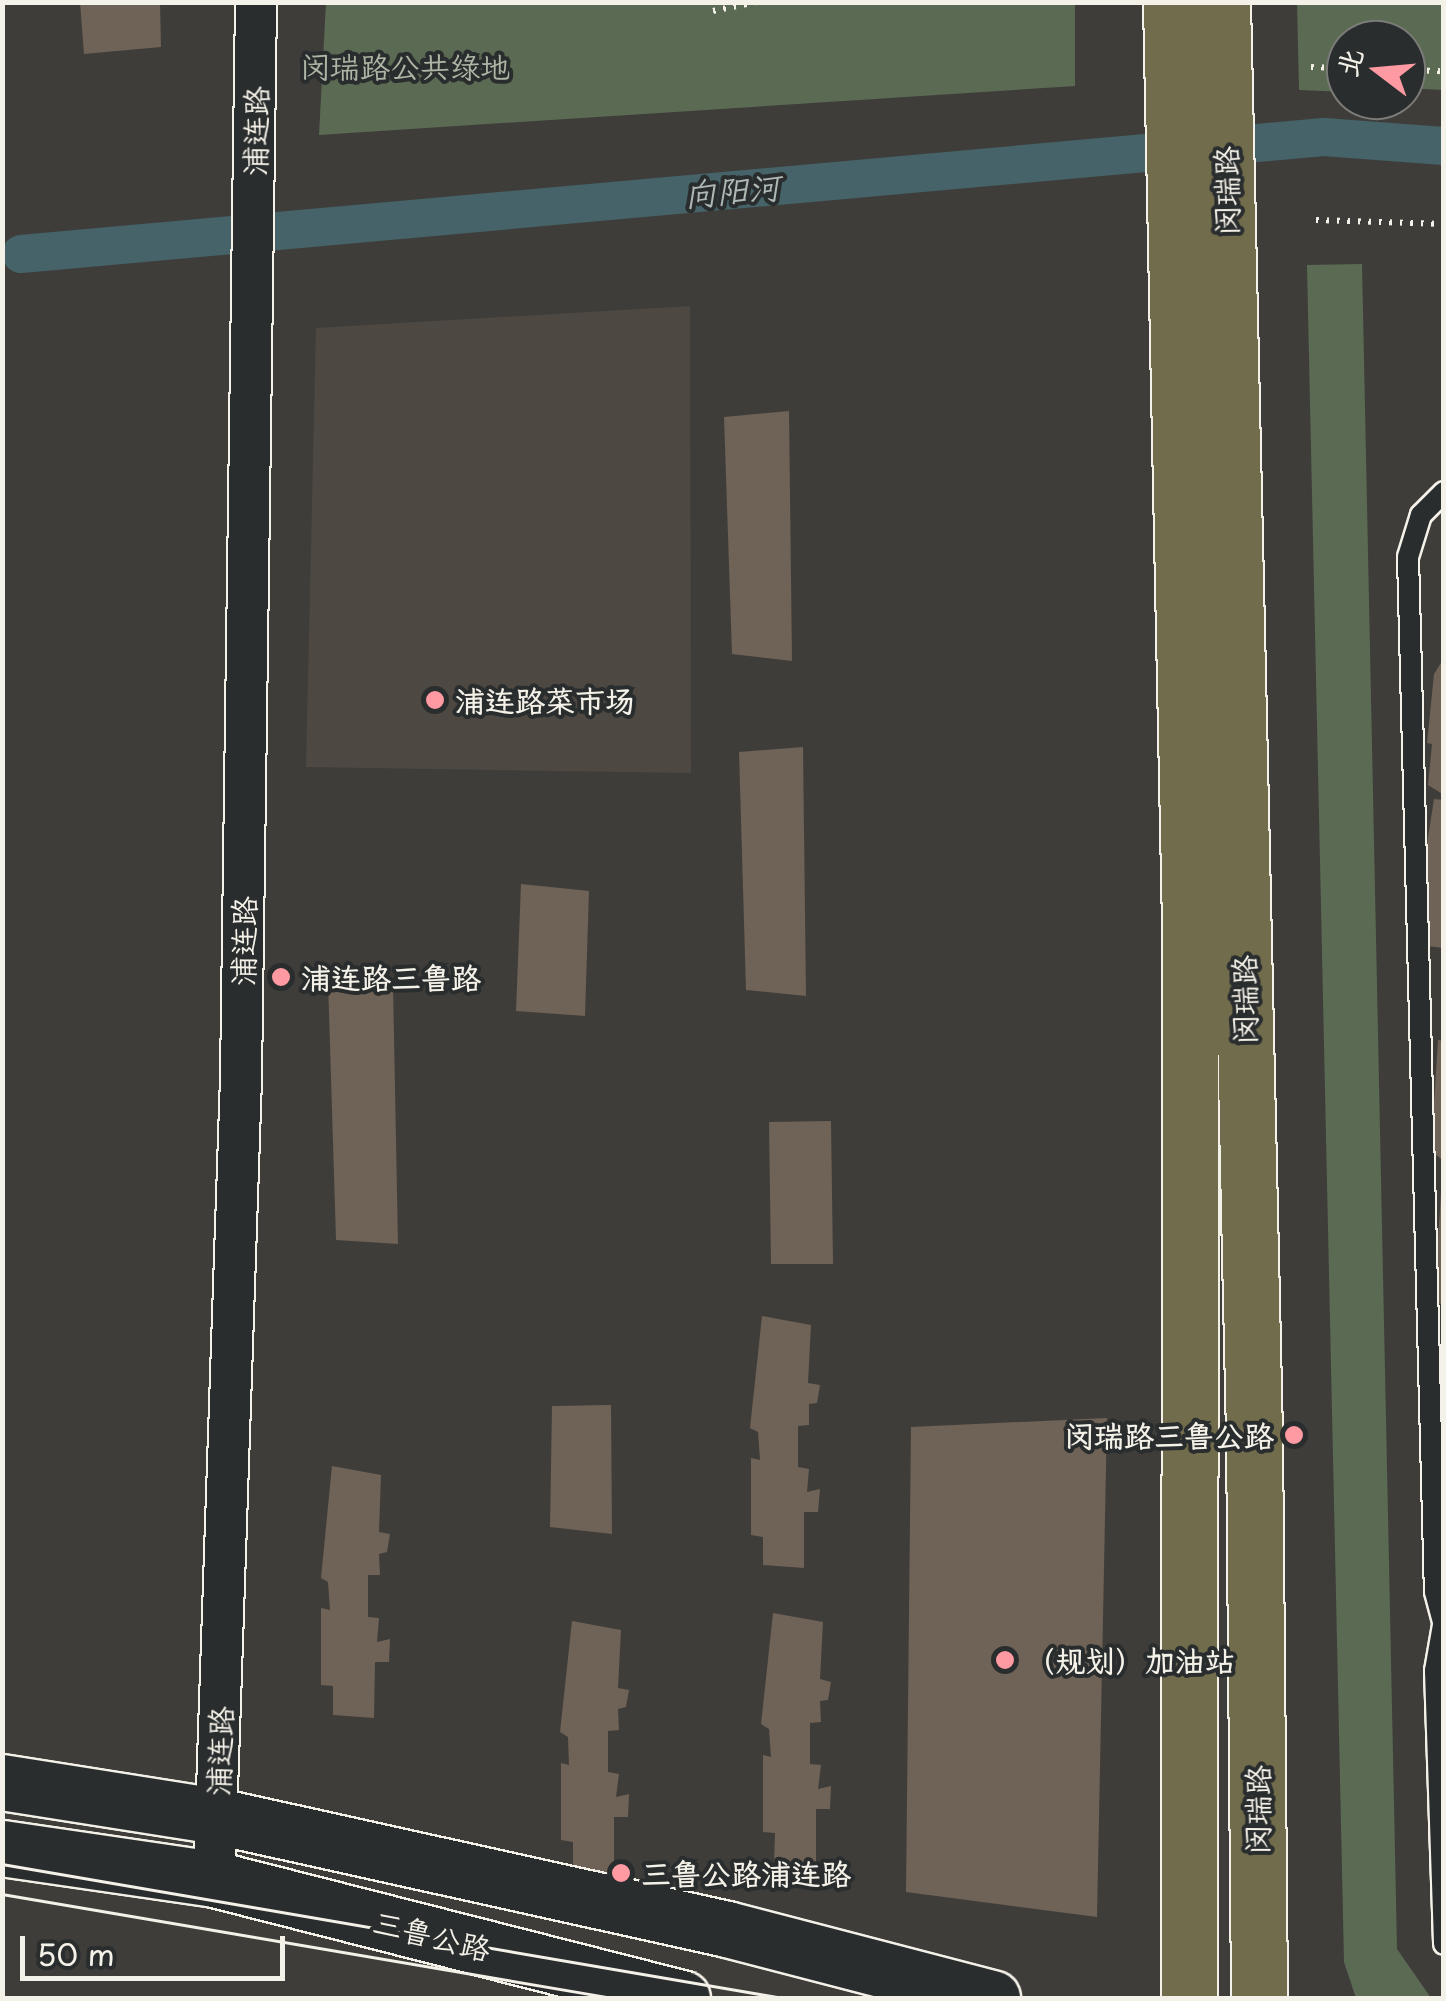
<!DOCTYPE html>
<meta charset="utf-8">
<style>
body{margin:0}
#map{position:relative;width:1446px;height:2001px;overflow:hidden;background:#3f3d3a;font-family:"Playpen Sans","LXGW WenKai TC",sans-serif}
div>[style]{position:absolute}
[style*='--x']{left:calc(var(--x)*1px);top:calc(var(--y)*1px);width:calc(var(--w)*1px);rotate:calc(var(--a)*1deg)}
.built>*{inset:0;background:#4d4842}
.green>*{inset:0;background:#5b6b53}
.stream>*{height:10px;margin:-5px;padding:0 5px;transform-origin:5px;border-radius:5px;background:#456369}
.canal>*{height:38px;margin:-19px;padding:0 19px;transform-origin:19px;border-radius:19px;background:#456369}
.building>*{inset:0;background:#6f6256}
.path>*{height:6px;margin-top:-3px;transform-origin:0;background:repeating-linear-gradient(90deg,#f4f1e8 0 2.5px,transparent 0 10.5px)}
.roads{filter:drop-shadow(2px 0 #f4f1e8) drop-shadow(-2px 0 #f4f1e8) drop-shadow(0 2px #f4f1e8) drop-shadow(0 -2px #f4f1e8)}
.service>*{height:20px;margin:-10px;padding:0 10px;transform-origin:10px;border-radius:10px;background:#2a2d2e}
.minor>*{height:40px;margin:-20px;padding:0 20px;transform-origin:20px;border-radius:20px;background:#2a2d2e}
.secondary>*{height:55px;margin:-27.5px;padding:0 27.5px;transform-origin:27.5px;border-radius:27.5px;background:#2a2d2e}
.primary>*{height:55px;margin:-27.5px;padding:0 27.5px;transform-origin:27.5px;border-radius:27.5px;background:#716c4b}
.tram>*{height:2.5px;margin:-1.25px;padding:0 1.25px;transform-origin:1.25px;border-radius:1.25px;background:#f4f1e8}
.dots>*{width:28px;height:28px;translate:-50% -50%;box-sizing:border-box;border:5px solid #2a2d2e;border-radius:50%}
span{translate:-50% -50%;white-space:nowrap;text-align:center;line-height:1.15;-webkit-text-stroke:8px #2a2d2e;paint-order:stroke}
.park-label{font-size:30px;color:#afb5a5}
.street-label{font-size:30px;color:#f4f1e8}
.poi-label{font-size:30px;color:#f4f1e8;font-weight:700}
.left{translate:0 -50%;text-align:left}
.right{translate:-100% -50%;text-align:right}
.water-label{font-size:32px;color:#aeb8b5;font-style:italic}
.frame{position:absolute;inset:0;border:5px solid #f4f1e8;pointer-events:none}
.north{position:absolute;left:1326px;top:20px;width:100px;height:100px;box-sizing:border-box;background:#2a2d2e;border:2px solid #7b7b78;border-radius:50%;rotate:286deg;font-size:28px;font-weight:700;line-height:40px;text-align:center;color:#f4f1e8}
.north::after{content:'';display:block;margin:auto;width:35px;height:45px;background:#ff9aa2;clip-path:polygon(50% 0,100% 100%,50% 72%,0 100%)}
.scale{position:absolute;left:20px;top:1936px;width:265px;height:45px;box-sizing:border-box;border:5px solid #f4f1e8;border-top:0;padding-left:12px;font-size:30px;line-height:35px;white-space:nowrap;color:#f4f1e8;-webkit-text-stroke:8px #2a2d2e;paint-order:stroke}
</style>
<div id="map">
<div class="built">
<i style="clip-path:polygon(690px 306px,691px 773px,306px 767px,316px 328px)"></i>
</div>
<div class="green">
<i style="clip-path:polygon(326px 3px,1075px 3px,1075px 86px,319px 135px)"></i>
<i style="clip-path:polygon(1297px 3px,1443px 3px,1443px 90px,1406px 88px,1406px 40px,1346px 40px,1346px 92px,1299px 90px)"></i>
<i style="clip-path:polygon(1362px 264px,1397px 1949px,1431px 1998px,1356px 1998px,1344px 1962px,1307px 265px)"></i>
</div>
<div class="stream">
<i style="--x:2;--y:255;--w:19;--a:-3"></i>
</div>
<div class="canal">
<i style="--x:21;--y:254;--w:1308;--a:-5.13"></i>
<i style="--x:1324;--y:137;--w:120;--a:4.3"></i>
</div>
<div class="building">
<i style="clip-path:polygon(80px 2px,160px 2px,161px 47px,84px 54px)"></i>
<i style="clip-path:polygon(789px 411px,792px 661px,732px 654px,724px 417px)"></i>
<i style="clip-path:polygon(1444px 658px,1444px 795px,1428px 785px,1432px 744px,1427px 743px,1434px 674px)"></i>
<i style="clip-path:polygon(803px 747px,806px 996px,746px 990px,739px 752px)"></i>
<i style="clip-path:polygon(1434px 799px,1444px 800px,1444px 948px,1427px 946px,1419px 895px)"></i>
<i style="clip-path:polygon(521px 884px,589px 891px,585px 1016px,516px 1011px)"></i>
<i style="clip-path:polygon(328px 980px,393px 984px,398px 1244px,336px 1240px)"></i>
<i style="clip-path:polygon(1438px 1040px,1444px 1041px,1444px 1161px,1431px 1151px)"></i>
<i style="clip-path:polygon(831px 1121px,833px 1264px,771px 1264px,769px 1122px)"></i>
<i style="clip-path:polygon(1441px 1193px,1444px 1193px,1444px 1304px,1434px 1303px)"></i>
<i style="clip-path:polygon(762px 1316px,811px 1325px,808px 1383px,820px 1385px,817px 1403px,809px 1404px,809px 1425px,798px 1426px,798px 1467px,809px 1469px,807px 1492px,820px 1489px,818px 1512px,804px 1512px,804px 1568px,763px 1565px,763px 1537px,751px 1535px,751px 1458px,760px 1460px,758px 1432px,750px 1428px)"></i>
<i style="clip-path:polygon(611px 1405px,612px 1534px,550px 1527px,552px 1406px)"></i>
<i style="clip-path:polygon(1107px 1418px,1097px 1917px,906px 1892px,911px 1427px)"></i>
<i style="clip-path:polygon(332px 1466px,381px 1475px,379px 1532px,390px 1534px,387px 1552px,379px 1554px,380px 1575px,368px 1575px,368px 1617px,379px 1618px,377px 1642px,390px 1639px,389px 1662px,375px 1662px,374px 1718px,333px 1715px,333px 1686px,321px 1685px,321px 1608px,330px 1610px,328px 1582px,321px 1578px)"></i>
<i style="clip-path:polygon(773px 1613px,823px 1622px,820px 1679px,831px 1682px,828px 1700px,820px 1701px,821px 1722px,810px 1723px,810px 1764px,821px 1765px,818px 1789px,831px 1786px,830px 1809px,816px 1809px,816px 1865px,774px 1862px,775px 1833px,763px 1832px,763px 1755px,771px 1757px,769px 1729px,761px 1724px)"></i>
<i style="clip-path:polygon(572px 1621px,621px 1630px,618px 1688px,629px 1690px,626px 1707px,618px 1709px,619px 1730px,608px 1731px,608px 1772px,619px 1774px,616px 1797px,629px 1794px,628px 1817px,614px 1817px,614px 1873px,573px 1870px,573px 1842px,561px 1840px,561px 1763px,569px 1765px,568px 1737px,560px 1732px)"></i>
</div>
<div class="path">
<i style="--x:712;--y:2;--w:9;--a:84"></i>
<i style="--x:713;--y:11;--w:44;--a:-11.8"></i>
<i style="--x:1311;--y:67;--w:35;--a:2"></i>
<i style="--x:1406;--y:70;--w:38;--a:2"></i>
<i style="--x:1316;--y:220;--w:128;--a:1.8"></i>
</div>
<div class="roads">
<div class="service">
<i style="--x:1444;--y:492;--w:33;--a:135"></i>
<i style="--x:1421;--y:515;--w:44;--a:107.2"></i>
<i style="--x:1408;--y:557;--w:1035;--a:88.51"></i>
<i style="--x:1435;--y:1592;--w:35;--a:75"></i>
<i style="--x:1443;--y:1625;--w:47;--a:99.9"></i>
<i style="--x:1435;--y:1671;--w:273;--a:88.1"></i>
</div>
<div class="minor">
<i style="--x:214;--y:1879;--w:803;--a:-88.07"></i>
<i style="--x:241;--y:1076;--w:1074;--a:-89.2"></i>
</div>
<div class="secondary">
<i style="--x:2;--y:1782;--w:218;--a:9"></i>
<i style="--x:217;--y:1816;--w:522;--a:12.49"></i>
<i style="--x:727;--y:1929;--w:274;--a:14.6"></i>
<i style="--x:2;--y:1848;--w:214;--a:8.3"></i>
<i style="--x:214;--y:1879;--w:483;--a:14.3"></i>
</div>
<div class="primary">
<i style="--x:1171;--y:2;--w:919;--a:88.82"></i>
<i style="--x:1190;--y:921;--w:1077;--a:90.05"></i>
<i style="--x:1222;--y:2;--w:1432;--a:88.72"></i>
<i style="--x:1254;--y:1434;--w:564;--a:89.49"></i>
</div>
</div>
<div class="tram">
<i style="--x:2;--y:1864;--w:792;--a:9.74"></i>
<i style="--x:2;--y:1894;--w:620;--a:9.66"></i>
</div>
<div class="dots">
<i style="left:435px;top:700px;background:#ff9aa2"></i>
<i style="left:281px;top:977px;background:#ff9aa2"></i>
<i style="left:1294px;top:1435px;background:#ff9aa2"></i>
<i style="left:1005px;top:1660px;background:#ff9aa2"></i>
<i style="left:621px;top:1873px;background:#ff9aa2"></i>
</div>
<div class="park-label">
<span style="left:405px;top:66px">闵瑞路公共绿地</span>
</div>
<div class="street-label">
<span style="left:255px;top:131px;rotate:-89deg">浦连路</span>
<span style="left:1226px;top:191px;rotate:-91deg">闵瑞路</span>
<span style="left:243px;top:941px;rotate:-89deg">浦连路</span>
<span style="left:1244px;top:1000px;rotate:-91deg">闵瑞路</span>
<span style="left:219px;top:1751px;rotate:-88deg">浦连路</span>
<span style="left:1257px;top:1810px;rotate:-90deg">闵瑞路</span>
<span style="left:432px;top:1935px;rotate:14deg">三鲁公路</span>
</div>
<div class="poi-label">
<span class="left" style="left:455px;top:700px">浦连路菜市场</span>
<span class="left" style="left:301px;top:977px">浦连路三鲁路</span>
<span class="right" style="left:1274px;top:1435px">闵瑞路三鲁公路</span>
<span class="left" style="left:1025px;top:1660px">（规划）加油站</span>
<span class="left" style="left:641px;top:1873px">三鲁公路浦连路</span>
</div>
<div class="water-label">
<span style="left:732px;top:190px;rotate:-5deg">向阳河</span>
</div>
<div class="frame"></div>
<div class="north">北</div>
<div class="scale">50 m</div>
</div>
